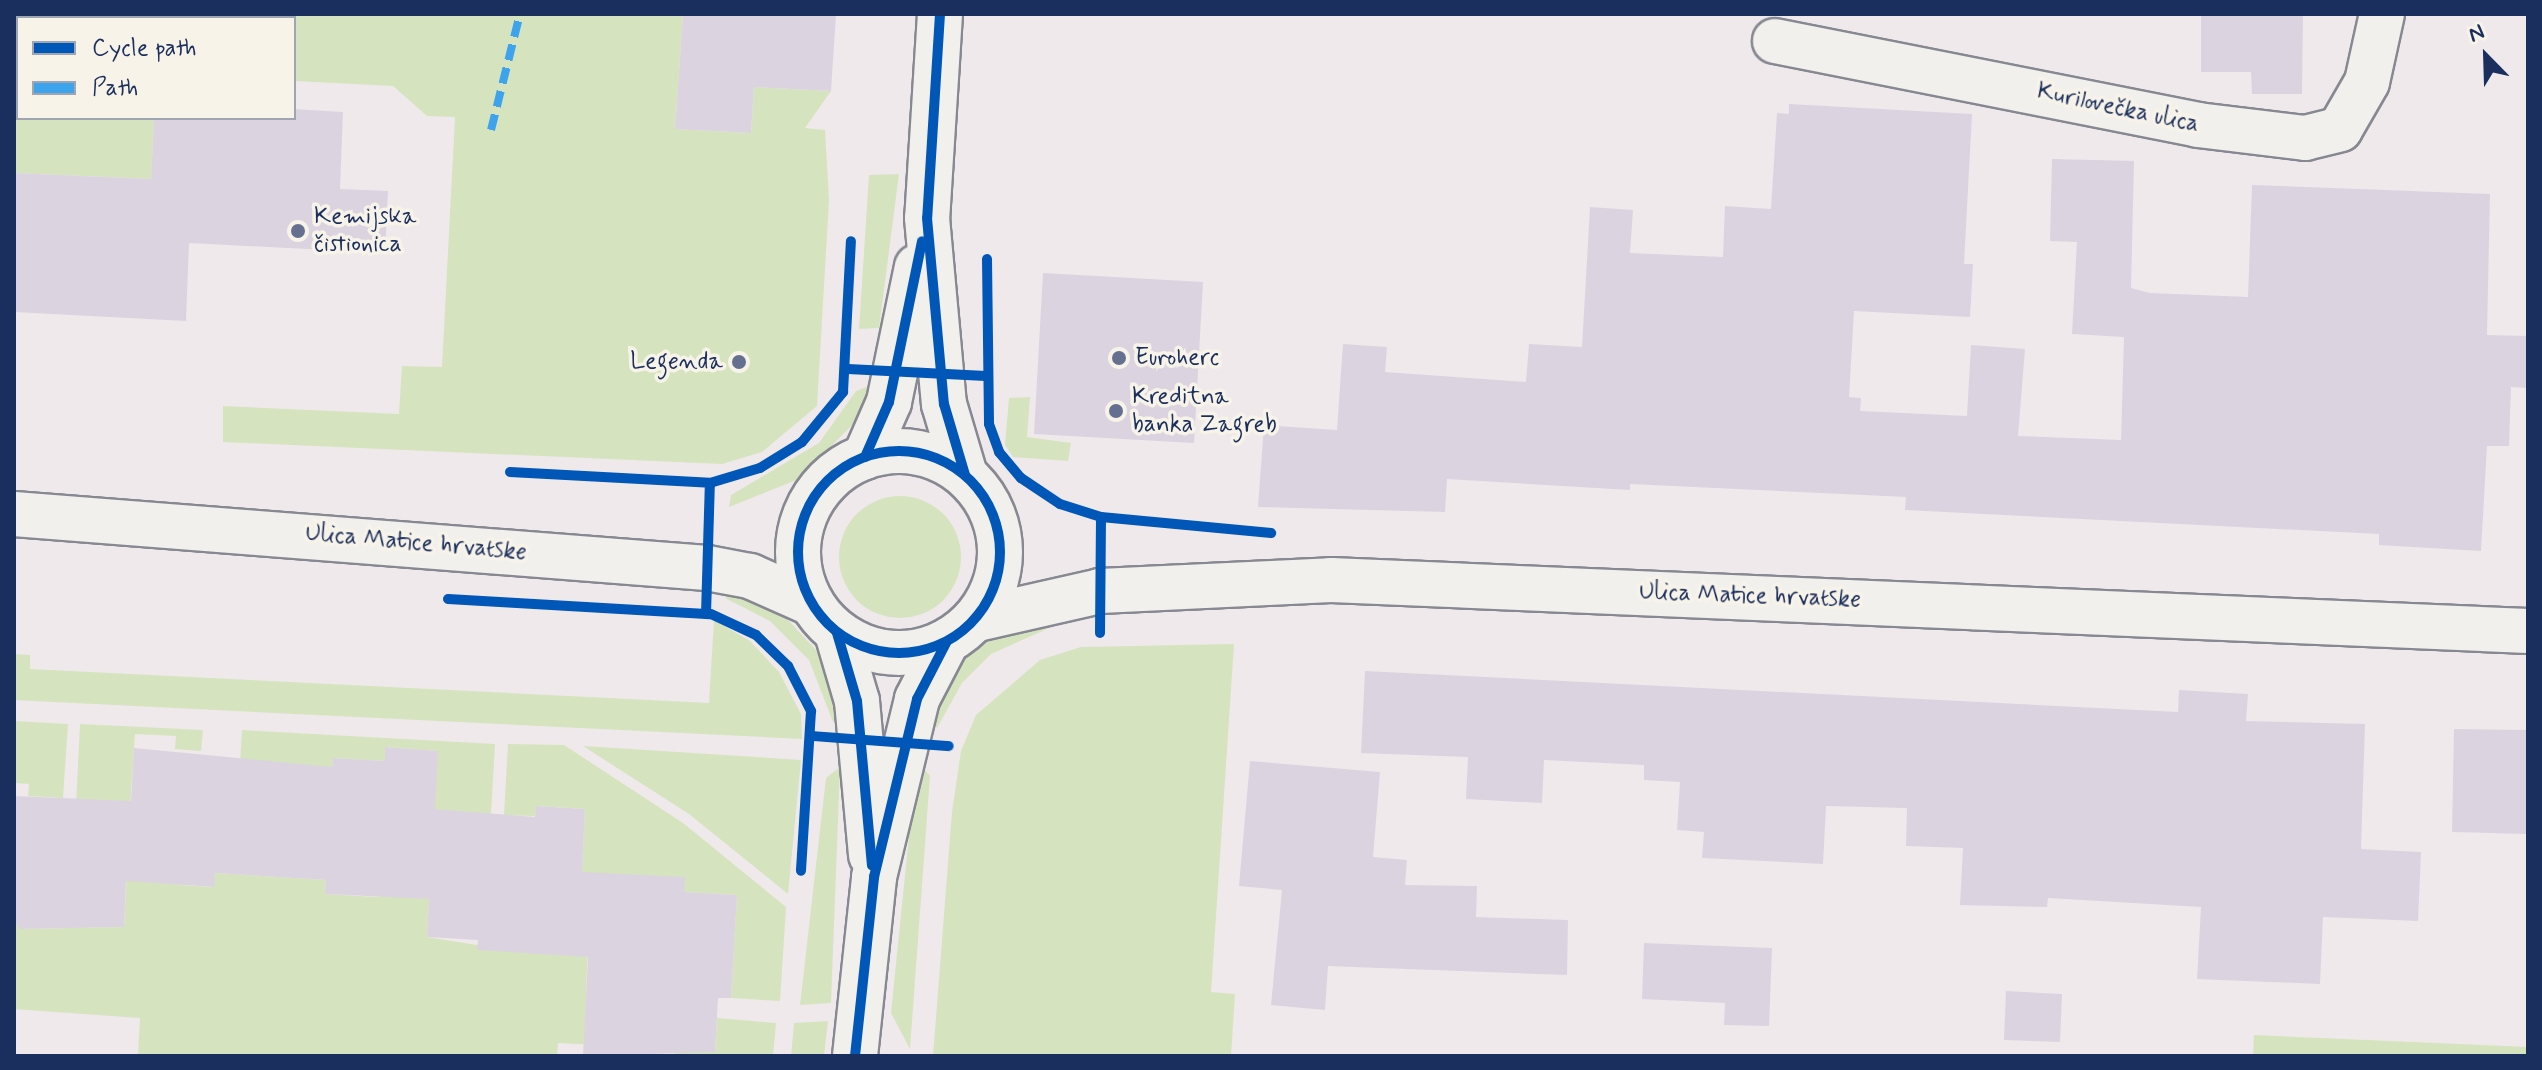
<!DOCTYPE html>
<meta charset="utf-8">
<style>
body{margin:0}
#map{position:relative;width:2542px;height:1070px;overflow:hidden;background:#efe9ec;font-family:Mynerve,sans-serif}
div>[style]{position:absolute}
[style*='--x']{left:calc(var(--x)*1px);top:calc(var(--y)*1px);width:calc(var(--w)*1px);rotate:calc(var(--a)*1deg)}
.green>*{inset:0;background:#d5e4be}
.round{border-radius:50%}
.building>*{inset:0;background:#dbd4e0}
.roads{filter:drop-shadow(2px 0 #868892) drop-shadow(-2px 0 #868892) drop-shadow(0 2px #868892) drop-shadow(0 -2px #868892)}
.minor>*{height:44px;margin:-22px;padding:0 22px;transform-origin:22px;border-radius:22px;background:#f2f0ed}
.secondary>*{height:44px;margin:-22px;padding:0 22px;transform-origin:22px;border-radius:22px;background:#f2f0ed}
.secondary>.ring{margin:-22px;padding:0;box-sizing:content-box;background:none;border:44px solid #f2f0ed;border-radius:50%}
.quiet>*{height:8px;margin-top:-4px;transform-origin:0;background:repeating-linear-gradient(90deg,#3da3ed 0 16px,transparent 0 24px)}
.cycleway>*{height:10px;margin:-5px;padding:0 5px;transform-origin:5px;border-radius:5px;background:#0057b8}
.cycleway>.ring{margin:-5px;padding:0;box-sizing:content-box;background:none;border:10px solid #0057b8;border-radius:50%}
.dots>*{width:22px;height:22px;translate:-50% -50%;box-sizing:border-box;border:4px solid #f7f3e8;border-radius:50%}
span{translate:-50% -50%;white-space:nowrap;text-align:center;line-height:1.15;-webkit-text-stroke:7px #f7f3e8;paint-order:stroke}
.street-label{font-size:24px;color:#1b2f5e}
.poi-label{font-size:24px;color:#1b2f5e}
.left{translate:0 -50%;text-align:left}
.right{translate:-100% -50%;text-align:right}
.frame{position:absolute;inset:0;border:16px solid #1b2f5e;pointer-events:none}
.legend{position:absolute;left:16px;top:16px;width:280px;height:104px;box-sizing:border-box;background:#f7f3e8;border:2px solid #9fa5b1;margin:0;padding:10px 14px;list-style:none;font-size:24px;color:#1b2f5e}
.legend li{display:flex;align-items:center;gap:16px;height:40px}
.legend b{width:40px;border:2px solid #9fa5b1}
.north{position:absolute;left:2446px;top:16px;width:80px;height:80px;-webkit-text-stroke:6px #f7f3e8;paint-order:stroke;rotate:337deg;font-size:22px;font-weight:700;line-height:32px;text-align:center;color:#1b2f5e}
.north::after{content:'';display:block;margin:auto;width:28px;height:36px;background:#1b2f5e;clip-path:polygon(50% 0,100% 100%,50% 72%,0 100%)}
</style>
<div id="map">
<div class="green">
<i style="clip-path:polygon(14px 14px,683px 14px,675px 129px,751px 133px,754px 87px,831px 91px,805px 128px,825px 130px,829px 200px,817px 406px,762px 452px,722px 464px,223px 442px,223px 406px,399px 414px,402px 366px,442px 367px,455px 117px,427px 116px,393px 86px,294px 81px,294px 18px,18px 18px,18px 118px,154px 118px,151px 179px,14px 173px)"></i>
<i style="clip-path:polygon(899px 174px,879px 328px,859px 329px,869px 175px)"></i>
<i style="clip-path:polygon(869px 386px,856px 421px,799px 479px,729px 507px,731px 495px,819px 443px,856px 391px)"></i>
<i style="clip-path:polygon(1030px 397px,1027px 437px,1071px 443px,1068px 461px,1013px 457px,1005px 445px,1009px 398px)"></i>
<i class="round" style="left:839px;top:496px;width:122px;height:122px"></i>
<i style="clip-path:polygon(722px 585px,775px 606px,816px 650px,830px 678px,839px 716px,833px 722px,809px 660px,770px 621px,727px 599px)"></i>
<i style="clip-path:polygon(714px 620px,750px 641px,779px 672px,801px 714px,802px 739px,14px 700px,14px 654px,30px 655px,30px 669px,709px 703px)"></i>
<i style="clip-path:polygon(1065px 621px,991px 654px,962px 683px,937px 728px,930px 719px,951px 669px,984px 639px)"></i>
<i style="clip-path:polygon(1234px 644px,1211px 992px,1235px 994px,1231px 1056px,933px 1056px,952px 812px,961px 751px,976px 715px,1040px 660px,1081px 647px)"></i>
<i style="clip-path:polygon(14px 721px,68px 724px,63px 798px,28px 796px,29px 784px,14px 783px)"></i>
<i style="clip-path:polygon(80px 724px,203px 730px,201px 751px,175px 749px,176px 736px,135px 734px,130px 808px,76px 805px)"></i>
<i style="clip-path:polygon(242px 730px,495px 744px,491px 814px,434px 824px,437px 751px,386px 747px,385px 761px,333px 758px,332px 767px,240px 763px)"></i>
<i style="clip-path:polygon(508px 744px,564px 745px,683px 823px,786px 907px,780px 1001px,731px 998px,737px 895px,684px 892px,684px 877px,581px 886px,585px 809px,537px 806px,535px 816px,504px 815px)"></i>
<i style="clip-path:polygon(583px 746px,801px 760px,788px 894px,689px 814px)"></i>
<i style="clip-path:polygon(840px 767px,831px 1003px,800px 1005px,826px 778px)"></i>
<i style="clip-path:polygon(925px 770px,930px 776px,910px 1049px,891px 1013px,911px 816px)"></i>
<i style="clip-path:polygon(127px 868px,179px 872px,179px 885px,213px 887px,215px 873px,326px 880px,325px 894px,376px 897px,430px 885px,427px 937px,527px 953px,588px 946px,586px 990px,598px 1045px,558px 1043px,557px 1056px,138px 1056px,140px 1018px,14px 1009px,14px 920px,21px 929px,124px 927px)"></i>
<i style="clip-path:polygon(717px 1018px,776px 1023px,773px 1056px,675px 1056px,675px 1050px,715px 1052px)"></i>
<i style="clip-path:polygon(828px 1021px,824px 1056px,791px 1056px,794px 1023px)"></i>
<i style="clip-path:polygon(2254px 1035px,2528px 1047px,2528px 1056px,2253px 1056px)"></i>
</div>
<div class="building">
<i style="clip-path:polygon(683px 14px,836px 14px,831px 91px,754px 87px,751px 133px,675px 129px)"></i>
<i style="clip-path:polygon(2201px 14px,2303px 14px,2302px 94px,2252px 94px,2251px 72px,2201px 72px)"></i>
<i style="clip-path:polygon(1789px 104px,1972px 114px,1964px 264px,1973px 264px,1970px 317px,1854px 311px,1849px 397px,1861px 398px,1860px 411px,1967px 416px,1971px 345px,2025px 349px,2018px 436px,2121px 440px,2124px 337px,2072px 334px,2077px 242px,2050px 241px,2052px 159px,2134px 161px,2131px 288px,2150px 293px,2248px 297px,2252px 185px,2490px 194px,2487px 335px,2528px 336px,2528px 388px,2511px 387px,2509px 446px,2487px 446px,2481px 551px,2379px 545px,2379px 534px,1905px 510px,1906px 497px,1630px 484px,1630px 490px,1447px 479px,1445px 512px,1258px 507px,1264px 425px,1337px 430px,1343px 344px,1387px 347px,1385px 372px,1526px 382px,1529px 344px,1582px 347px,1590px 207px,1633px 210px,1630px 253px,1723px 257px,1725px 206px,1771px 209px,1777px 113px,1789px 114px)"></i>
<i style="clip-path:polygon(294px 109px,343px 112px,340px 189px,388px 191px,385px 253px,189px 243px,186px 321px,14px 312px,14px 173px,151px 179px,154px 118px,294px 118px)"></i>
<i style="clip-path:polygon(1043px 273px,1203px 282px,1194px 443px,1034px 434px)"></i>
<i style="clip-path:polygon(1365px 671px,2178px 712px,2179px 690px,2248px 694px,2246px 721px,2365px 724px,2361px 849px,2421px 852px,2418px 921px,2323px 917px,2320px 984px,2197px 979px,2201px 907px,2048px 898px,2047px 907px,1960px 905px,1963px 848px,1906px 846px,1907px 808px,1826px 806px,1823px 864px,1702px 858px,1704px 832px,1677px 830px,1680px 782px,1644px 780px,1644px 765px,1544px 760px,1542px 803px,1466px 799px,1468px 757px,1361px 753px)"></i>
<i style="clip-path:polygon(2454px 729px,2528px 730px,2528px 834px,2452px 832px)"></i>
<i style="clip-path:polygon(385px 747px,438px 751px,435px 809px,535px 817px,536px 806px,585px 809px,582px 872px,685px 877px,684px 892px,737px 895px,731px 998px,718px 998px,715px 1052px,583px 1056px,588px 957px,477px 950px,478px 940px,427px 937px,429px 899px,325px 894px,326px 880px,215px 873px,214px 887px,126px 881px,124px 927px,20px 929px,14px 920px,14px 796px,131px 801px,134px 748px,332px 767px,333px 758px,385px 761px)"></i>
<i style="clip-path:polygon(1250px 761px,1380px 772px,1373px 857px,1407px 860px,1405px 885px,1477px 886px,1476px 917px,1568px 920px,1567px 975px,1328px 966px,1325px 1010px,1271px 1005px,1282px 890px,1239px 886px)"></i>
<i style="clip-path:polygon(1644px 943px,1772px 948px,1769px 1026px,1724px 1025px,1725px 1003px,1642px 999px)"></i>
<i style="clip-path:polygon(2006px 991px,2062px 994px,2060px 1042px,2004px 1040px)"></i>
</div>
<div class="roads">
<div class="minor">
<i style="--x:1775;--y:41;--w:431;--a:11.2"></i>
<i style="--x:2198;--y:125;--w:108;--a:6.9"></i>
<i style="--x:2305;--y:138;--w:36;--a:-14"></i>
<i style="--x:2340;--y:129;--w:54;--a:-60.1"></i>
<i style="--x:2367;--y:82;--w:70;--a:-77.6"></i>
</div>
<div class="secondary">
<i style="--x:940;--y:14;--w:204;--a:93.6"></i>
<i style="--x:927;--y:218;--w:187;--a:84.8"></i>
<i style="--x:944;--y:404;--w:74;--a:73.5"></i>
<i class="ring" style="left:798px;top:451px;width:158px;height:158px"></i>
<i style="--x:865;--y:457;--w:60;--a:-66.4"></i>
<i style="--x:889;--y:402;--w:138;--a:-78.3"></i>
<i style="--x:14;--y:514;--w:695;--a:4.46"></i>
<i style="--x:707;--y:568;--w:44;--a:10.5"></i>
<i style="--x:750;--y:576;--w:67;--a:23.9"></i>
<i style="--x:977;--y:619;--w:126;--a:-12.8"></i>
<i style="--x:1100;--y:591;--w:231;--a:-2.7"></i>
<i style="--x:1331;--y:580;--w:1198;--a:2.44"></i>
<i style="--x:837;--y:633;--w:71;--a:73.6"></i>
<i style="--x:857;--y:701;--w:155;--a:84.8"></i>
<i style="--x:855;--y:1056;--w:180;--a:-83.9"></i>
<i style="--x:874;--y:877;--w:183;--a:-76.4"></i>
<i style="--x:917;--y:699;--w:63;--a:-62.6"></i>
</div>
</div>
<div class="quiet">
<i style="--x:491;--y:130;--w:120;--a:-76"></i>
</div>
<div class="cycleway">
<i style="--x:940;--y:14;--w:204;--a:93.6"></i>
<i style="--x:927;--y:218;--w:187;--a:84.8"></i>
<i style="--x:944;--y:404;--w:74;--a:73.5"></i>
<i style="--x:987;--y:259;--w:165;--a:89.3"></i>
<i style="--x:989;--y:424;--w:30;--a:70"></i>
<i style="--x:999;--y:452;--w:34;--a:50"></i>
<i style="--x:1021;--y:478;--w:47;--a:33.7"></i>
<i style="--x:1060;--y:504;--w:43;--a:17.6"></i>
<i style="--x:1101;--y:517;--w:171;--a:5.4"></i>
<i style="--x:848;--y:369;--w:138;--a:2.9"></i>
<i class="ring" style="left:798px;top:451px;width:192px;height:192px"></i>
<i style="--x:865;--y:457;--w:60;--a:-66.4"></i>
<i style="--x:889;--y:402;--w:164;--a:-78.4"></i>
<i style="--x:510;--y:472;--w:200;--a:3.1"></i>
<i style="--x:710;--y:483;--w:52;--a:-16.7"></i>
<i style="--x:760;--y:468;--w:49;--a:-31.8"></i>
<i style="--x:802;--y:442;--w:65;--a:-50.6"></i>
<i style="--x:843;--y:392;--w:151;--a:-87"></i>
<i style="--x:448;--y:599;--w:263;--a:3.3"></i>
<i style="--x:711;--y:614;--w:50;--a:25"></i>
<i style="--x:756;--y:635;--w:45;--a:44.1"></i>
<i style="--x:788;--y:666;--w:51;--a:62.9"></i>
<i style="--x:811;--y:711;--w:160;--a:93.6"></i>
<i style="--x:706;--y:614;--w:131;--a:-88.3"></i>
<i style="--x:837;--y:633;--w:71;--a:73.6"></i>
<i style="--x:857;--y:701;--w:165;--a:84.8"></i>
<i style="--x:1100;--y:633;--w:116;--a:-89.5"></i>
<i style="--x:812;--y:736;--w:137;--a:4.2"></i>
<i style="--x:855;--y:1056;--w:180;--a:-83.9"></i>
<i style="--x:874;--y:877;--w:183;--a:-76.4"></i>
<i style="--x:917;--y:699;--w:63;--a:-62.6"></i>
</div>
<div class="dots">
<i style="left:298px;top:231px;background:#657090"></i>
<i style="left:1119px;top:358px;background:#657090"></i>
<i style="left:739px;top:362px;background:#657090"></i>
<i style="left:1116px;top:411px;background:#657090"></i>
</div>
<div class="street-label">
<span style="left:2118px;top:108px;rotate:12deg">Kurilovečka ulica</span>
<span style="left:416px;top:543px;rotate:5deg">Ulica Matice hrvatske</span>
<span style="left:1750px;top:596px;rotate:2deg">Ulica Matice hrvatske</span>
</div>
<div class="poi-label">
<span class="left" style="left:314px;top:231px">Kemijska<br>čistionica</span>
<span class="left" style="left:1135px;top:358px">Euroherc</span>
<span class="right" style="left:723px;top:362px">Legenda</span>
<span class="left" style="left:1132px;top:411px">Kreditna<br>banka Zagreb</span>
</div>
<div class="frame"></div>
<ul class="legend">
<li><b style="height:10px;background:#0057b8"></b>Cycle path</li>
<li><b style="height:10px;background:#3da3ed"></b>Path</li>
</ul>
<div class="north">N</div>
</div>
